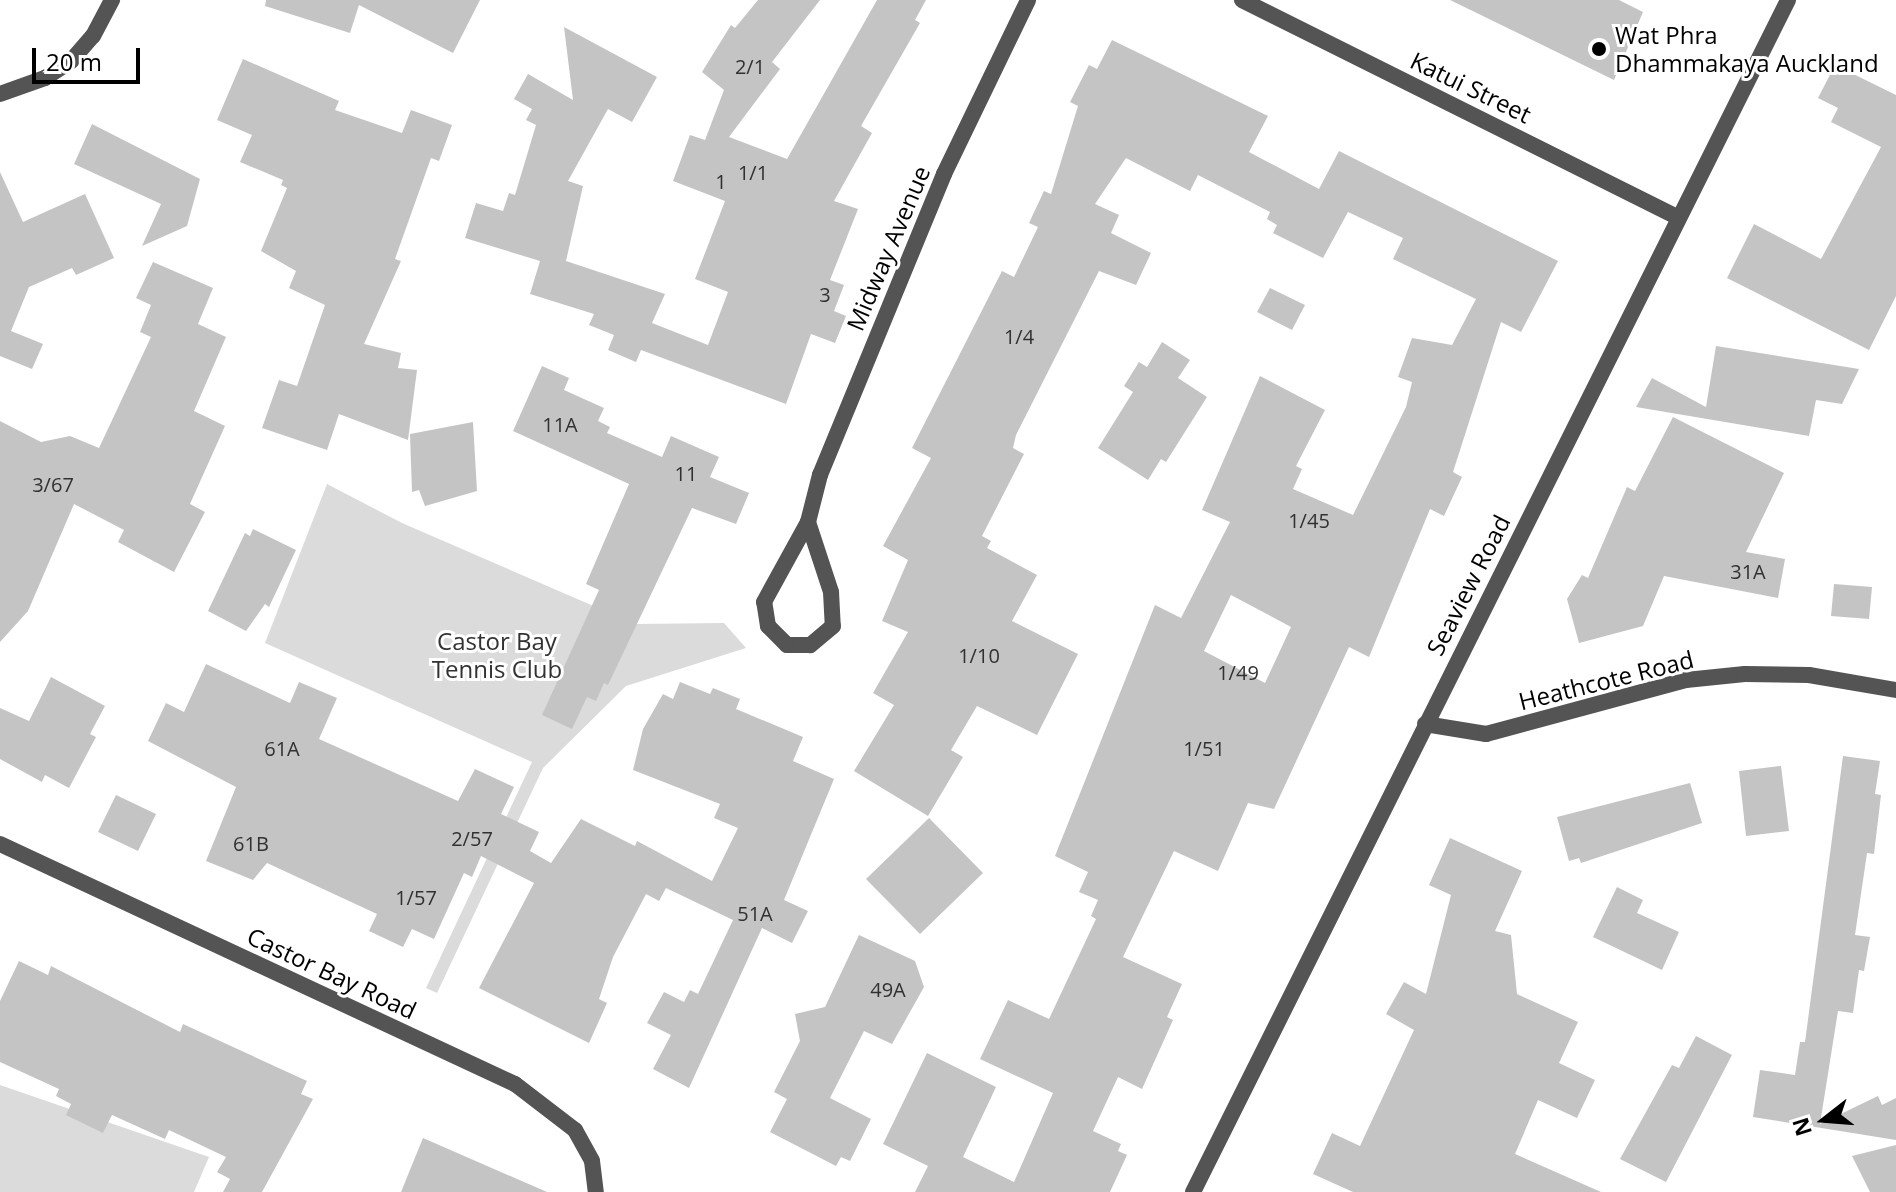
<!DOCTYPE html>
<style>
body{margin:0}
#map{position:relative;width:1896px;height:1192px;overflow:hidden;background:#fff;font-family:"Open Sans",sans-serif}
div>[style]{position:absolute}
[style*='--x']{left:calc(var(--x)*1px);top:calc(var(--y)*1px);width:calc(var(--w)*1px);rotate:calc(var(--a)*1deg)}
.green>*{inset:0;background:#dbdbdb}
.building>*{inset:0;background:#c4c4c4}
.minor>*{height:16px;margin:-8px;padding:0 8px;transform-origin:8px;border-radius:8px;background:#545454}
.dots>*{width:22px;height:22px;translate:-50% -50%;box-sizing:border-box;border:4px solid #fff;border-radius:50%}
span{translate:-50% -50%;white-space:nowrap;text-align:center;line-height:1.15;-webkit-text-stroke:6px #fff;paint-order:stroke}
.number-label{font-size:20px;color:#313131}
.number-label span{-webkit-text-stroke-width:0}
.poi-label{font-size:24px;color:#000}
.left{translate:0 -50%;text-align:left}
.street-label{font-size:24px;color:#000}
.park-label{font-size:24px;color:#323232}
.north{position:absolute;left:1784px;top:1080px;width:80px;height:80px;-webkit-text-stroke:6px #fff;paint-order:stroke;rotate:253deg;font-size:22px;font-weight:700;line-height:32px;text-align:center;color:#000}
.north::after{content:'';display:block;margin:auto;width:28px;height:36px;background:#000;clip-path:polygon(50% 0,100% 100%,50% 72%,0 100%)}
.scale{position:absolute;left:32px;top:48px;width:108px;height:36px;box-sizing:border-box;border:4px solid #000;border-top:0;padding-left:10px;font-size:24px;line-height:28px;white-space:nowrap;color:#000;-webkit-text-stroke:6px #fff;paint-order:stroke}
</style>
<div id="map">
<div class="green">
<i style="clip-path:polygon(327px 484px,402px 523px,635px 624px,724px 623px,746px 648px,626px 686px,543px 768px,437px 993px,426px 988px,532px 762px,265px 643px)"></i>
<i style="clip-path:polygon(0 1085px,209px 1157px,194px 1192px,0 1192px)"></i>
</div>
<div class="building">
<i style="clip-path:polygon(266px 0,480px 0,453px 53px,359px 5px,350px 33px,265px 6px)"></i>
<i style="clip-path:polygon(758px 0,820px 0,772px 62px,780px 69px,729px 137px,787px 159px,877px 0,926px 0,915px 20px,920px 23px,861px 126px,872px 133px,834px 201px,858px 209px,830px 280px,844px 285px,834px 311px,846px 316px,835px 343px,811px 334px,786px 404px,641px 350px,636px 362px,608px 350px,614px 335px,589px 325px,594px 314px,530px 294px,540px 261px,465px 238px,476px 203px,503px 211px,509px 193px,515px 195px,536px 125px,526px 120px,532px 109px,514px 99px,528px 74px,573px 100px,564px 27px,657px 77px,632px 122px,608px 109px,568px 181px,583px 186px,566px 261px,665px 294px,652px 323px,708px 345px,728px 292px,695px 279px,725px 201px,673px 181px,690px 135px,705px 140px,724px 90px,702px 72px,731px 25px,735px 28px)"></i>
<i style="clip-path:polygon(1450px 0,1619px 0,1643px 12px,1614px 80px)"></i>
<i style="clip-path:polygon(evenodd,1112px 40px,1268px 116px,1249px 152px,1319px 189px,1339px 151px,1558px 261px,1521px 332px,1501px 322px,1453px 472px,1462px 477px,1444px 516px,1430px 509px,1369px 657px,1349px 647px,1274px 809px,1248px 803px,1218px 871px,1174px 851px,1123px 957px,1182px 984px,1167px 1017px,1173px 1020px,1142px 1089px,1118px 1077px,1093px 1131px,1121px 1144px,1118px 1151px,1127px 1155px,1110px 1192px,915px 1192px,928px 1166px,883px 1144px,927px 1053px,996px 1087px,963px 1157px,1014px 1182px,1053px 1093px,980px 1059px,1008px 1000px,1049px 1019px,1096px 919px,1091px 916px,1098px 900px,1079px 892px,1088px 872px,1055px 856px,1155px 605px,1181px 618px,1230px 522px,1202px 510px,1260px 376px,1325px 410px,1296px 466px,1302px 469px,1293px 489px,1353px 515px,1406px 407px,1412px 382px,1398px 377px,1412px 338px,1452px 345px,1476px 299px,1393px 259px,1403px 238px,1348px 212px,1323px 258px,1273px 233px,1277px 225px,1267px 219px,1270px 212px,1198px 175px,1190px 191px,1126px 158px,1095px 204px,1119px 215px,1111px 233px,1151px 253px,1136px 285px,1099px 271px,1016px 435px,1013px 448px,1024px 454px,982px 536px,991px 541px,987px 548px,1037px 575px,1012px 621px,1078px 654px,1037px 735px,977px 706px,951px 750px,963px 757px,928px 816px,854px 771px,894px 705px,873px 693px,908px 632px,882px 621px,908px 560px,883px 546px,931px 458px,912px 448px,1002px 271px,1014px 277px,1038px 227px,1029px 223px,1044px 191px,1051px 194px,1078px 106px,1070px 102px,1089px 65px,1097px 69px,1112px 40px,1231px 595px,1291px 627px,1265px 683px,1204px 651px,1231px 595px)"></i>
<i style="clip-path:polygon(243px 59px,339px 101px,335px 110px,402px 133px,411px 110px,452px 125px,439px 161px,431px 158px,395px 259px,401px 261px,364px 344px,401px 353px,398px 368px,417px 370px,408px 440px,339px 414px,327px 450px,262px 428px,279px 380px,297px 386px,325px 305px,289px 288px,296px 271px,261px 251px,287px 188px,281px 185px,283px 180px,240px 162px,252px 135px,217px 120px)"></i>
<i style="clip-path:polygon(1835px 65px,1896px 95px,1896px 296px,1869px 350px,1727px 278px,1754px 224px,1821px 259px,1881px 147px,1831px 122px,1838px 108px,1818px 98px)"></i>
<i style="clip-path:polygon(92px 124px,200px 179px,187px 226px,142px 246px,161px 204px,74px 164px)"></i>
<i style="clip-path:polygon(0 172px,23px 222px,85px 194px,114px 258px,76px 275px,72px 268px,29px 287px,11px 331px,43px 344px,32px 369px,0 356px)"></i>
<i style="clip-path:polygon(153px 262px,213px 288px,198px 324px,226px 337px,194px 411px,225px 426px,190px 504px,205px 512px,174px 572px,118px 542px,124px 530px,74px 504px,28px 611px,0 642px,0 421px,41px 442px,70px 436px,99px 448px,151px 337px,140px 332px,151px 305px,136px 298px)"></i>
<i style="clip-path:polygon(1270px 288px,1305px 305px,1292px 330px,1257px 312px)"></i>
<i style="clip-path:polygon(1162px 342px,1190px 360px,1178px 378px,1207px 397px,1166px 462px,1161px 459px,1148px 480px,1098px 448px,1133px 392px,1124px 386px,1139px 362px,1147px 367px)"></i>
<i style="clip-path:polygon(1716px 346px,1859px 369px,1842px 404px,1816px 400px,1809px 436px,1636px 407px,1652px 378px,1706px 407px)"></i>
<i style="clip-path:polygon(542px 366px,569px 378px,564px 390px,604px 408px,598px 421px,610px 427px,607px 433px,662px 457px,671px 436px,719px 457px,710px 477px,749px 493px,736px 524px,692px 508px,608px 685px,604px 683px,596px 701px,587px 697px,572px 729px,542px 715px,599px 590px,586px 584px,629px 484px,513px 431px)"></i>
<i style="clip-path:polygon(1673px 417px,1784px 473px,1746px 552px,1785px 559px,1778px 598px,1664px 576px,1643px 626px,1579px 643px,1567px 599px,1582px 575px,1588px 578px,1627px 487px,1635px 491px)"></i>
<i style="clip-path:polygon(473px 422px,477px 491px,425px 506px,419px 490px,412px 492px,410px 434px)"></i>
<i style="clip-path:polygon(253px 529px,296px 550px,269px 607px,265px 604px,246px 631px,208px 611px,245px 533px,250px 536px)"></i>
<i style="clip-path:polygon(1834px 584px,1872px 587px,1869px 619px,1831px 616px)"></i>
<i style="clip-path:polygon(206px 664px,290px 703px,299px 682px,337px 698px,319px 739px,458px 801px,475px 769px,514px 787px,501px 814px,539px 832px,530px 851px,551px 863px,581px 819px,635px 846px,637px 841px,712px 881px,738px 828px,714px 818px,720px 804px,633px 770px,643px 729px,663px 694px,673px 699px,680px 682px,710px 694px,713px 688px,740px 699px,736px 709px,803px 737px,793px 761px,834px 779px,784px 900px,808px 911px,792px 943px,762px 928px,689px 1088px,653px 1069px,671px 1035px,647px 1023px,664px 992px,684px 1002px,690px 990px,698px 994px,733px 920px,666px 888px,659px 901px,646px 894px,613px 957px,599px 999px,607px 1003px,589px 1043px,479px 988px,534px 883px,481px 856px,472px 877px,464px 873px,434px 939px,412px 929px,403px 947px,369px 931px,377px 914px,267px 863px,253px 880px,206px 861px,236px 787px,148px 741px,166px 703px,184px 712px)"></i>
<i style="clip-path:polygon(51px 677px,105px 706px,90px 734px,96px 737px,69px 788px,45px 775px,42px 782px,0 759px,0 708px,29px 721px)"></i>
<i style="clip-path:polygon(1843px 756px,1880px 761px,1875px 794px,1881px 795px,1874px 854px,1867px 853px,1855px 935px,1870px 937px,1864px 971px,1859px 970px,1853px 1013px,1838px 1011px,1820px 1124px,1878px 1096px,1882px 1105px,1896px 1098px,1896px 1140px,1753px 1117px,1760px 1070px,1795px 1075px,1800px 1042px,1805px 1042px)"></i>
<i style="clip-path:polygon(1781px 766px,1789px 831px,1746px 836px,1739px 771px)"></i>
<i style="clip-path:polygon(1690px 783px,1702px 823px,1581px 863px,1579px 858px,1569px 861px,1557px 817px)"></i>
<i style="clip-path:polygon(116px 795px,156px 814px,138px 851px,98px 832px)"></i>
<i style="clip-path:polygon(929px 818px,983px 873px,920px 934px,866px 879px)"></i>
<i style="clip-path:polygon(1450px 838px,1522px 871px,1495px 931px,1511px 935px,1517px 994px,1578px 1022px,1559px 1063px,1595px 1080px,1577px 1118px,1538px 1100px,1515px 1154px,1601px 1192px,1353px 1192px,1313px 1174px,1332px 1133px,1360px 1146px,1414px 1030px,1386px 1014px,1404px 982px,1426px 994px,1451px 895px,1429px 885px)"></i>
<i style="clip-path:polygon(1617px 887px,1643px 900px,1637px 913px,1679px 932px,1662px 970px,1593px 937px)"></i>
<i style="clip-path:polygon(859px 935px,915px 961px,924px 987px,892px 1044px,864px 1031px,830px 1098px,871px 1119px,850px 1161px,841px 1157px,836px 1166px,770px 1132px,787px 1099px,774px 1092px,800px 1041px,795px 1014px,825px 1007px)"></i>
<i style="clip-path:polygon(19px 961px,48px 975px,51px 966px,180px 1032px,183px 1024px,307px 1081px,301px 1094px,313px 1099px,262px 1192px,223px 1192px,230px 1179px,217px 1172px,226px 1157px,169px 1130px,165px 1139px,112px 1115px,103px 1133px,66px 1115px,71px 1104px,56px 1096px,59px 1089px,0 1062px,0 1001px)"></i>
<i style="clip-path:polygon(1696px 1036px,1732px 1055px,1666px 1182px,1620px 1159px,1672px 1065px,1679px 1068px)"></i>
<i style="clip-path:polygon(423px 1138px,547px 1192px,401px 1192px)"></i>
<i style="clip-path:polygon(1896px 1145px,1896px 1192px,1870px 1192px,1852px 1156px)"></i>
</div>
<div class="minor">
<i style="--x:1242;--y:0;--w:487;--a:26.5"></i>
<i style="--x:0;--y:94;--w:48;--a:-19.6"></i>
<i style="--x:45;--y:78;--w:31;--a:-33"></i>
<i style="--x:71;--y:61;--w:33;--a:-49"></i>
<i style="--x:93;--y:36;--w:41;--a:-62.2"></i>
<i style="--x:808;--y:522;--w:74;--a:71.8"></i>
<i style="--x:831;--y:592;--w:34;--a:87"></i>
<i style="--x:833;--y:626;--w:30;--a:140"></i>
<i style="--x:810;--y:645;--w:23;--a:180"></i>
<i style="--x:787;--y:645;--w:27;--a:-135"></i>
<i style="--x:768;--y:626;--w:24;--a:-99"></i>
<i style="--x:764;--y:602;--w:91;--a:-61.2"></i>
<i style="--x:808;--y:522;--w:49;--a:-75.7"></i>
<i style="--x:820;--y:475;--w:326;--a:-67.6"></i>
<i style="--x:944;--y:174;--w:193;--a:-64.2"></i>
<i style="--x:1425;--y:724;--w:62;--a:9.3"></i>
<i style="--x:1486;--y:734;--w:207;--a:-15.1"></i>
<i style="--x:1686;--y:680;--w:59;--a:-5.8"></i>
<i style="--x:1745;--y:674;--w:64;--a:0.9"></i>
<i style="--x:1809;--y:675;--w:88;--a:9.8"></i>
<i style="--x:0;--y:844;--w:568;--a:24.99"></i>
<i style="--x:515;--y:1084;--w:76;--a:37.5"></i>
<i style="--x:575;--y:1130;--w:35;--a:61"></i>
<i style="--x:592;--y:1161;--w:31;--a:83"></i>
<i style="--x:1193;--y:1192;--w:1332;--a:-63.47"></i>
</div>
<div class="dots">
<i style="left:1599px;top:49px;background:#000"></i>
</div>
<div class="number-label">
<span style="left:750px;top:66px">2/1</span>
<span style="left:753px;top:172px">1/1</span>
<span style="left:721px;top:181px">1</span>
<span style="left:825px;top:294px">3</span>
<span style="left:1019px;top:336px">1/4</span>
<span style="left:560px;top:424px">11A</span>
<span style="left:686px;top:473px">11</span>
<span style="left:53px;top:484px">3/67</span>
<span style="left:1309px;top:520px">1/45</span>
<span style="left:1748px;top:571px">31A</span>
<span style="left:979px;top:655px">1/10</span>
<span style="left:1238px;top:672px">1/49</span>
<span style="left:282px;top:748px">61A</span>
<span style="left:1204px;top:748px">1/51</span>
<span style="left:472px;top:838px">2/57</span>
<span style="left:251px;top:843px">61B</span>
<span style="left:416px;top:897px">1/57</span>
<span style="left:755px;top:913px">51A</span>
<span style="left:888px;top:989px">49A</span>
</div>
<div class="poi-label">
<span class="left" style="left:1615px;top:49px">Wat Phra<br>Dhammakaya Auckland</span>
</div>
<div class="street-label">
<span style="left:1471px;top:87px;rotate:26deg">Katui Street</span>
<span style="left:888px;top:248px;rotate:-67deg">Midway Avenue</span>
<span style="left:1468px;top:585px;rotate:-63deg">Seaview Road</span>
<span style="left:1606px;top:680px;rotate:-14deg">Heathcote Road</span>
<span style="left:332px;top:973px;rotate:25deg">Castor Bay Road</span>
</div>
<div class="park-label">
<span style="left:497px;top:655px">Castor Bay<br>Tennis Club</span>
</div>
<div class="north">N</div>
<div class="scale">20 m</div>
</div>
